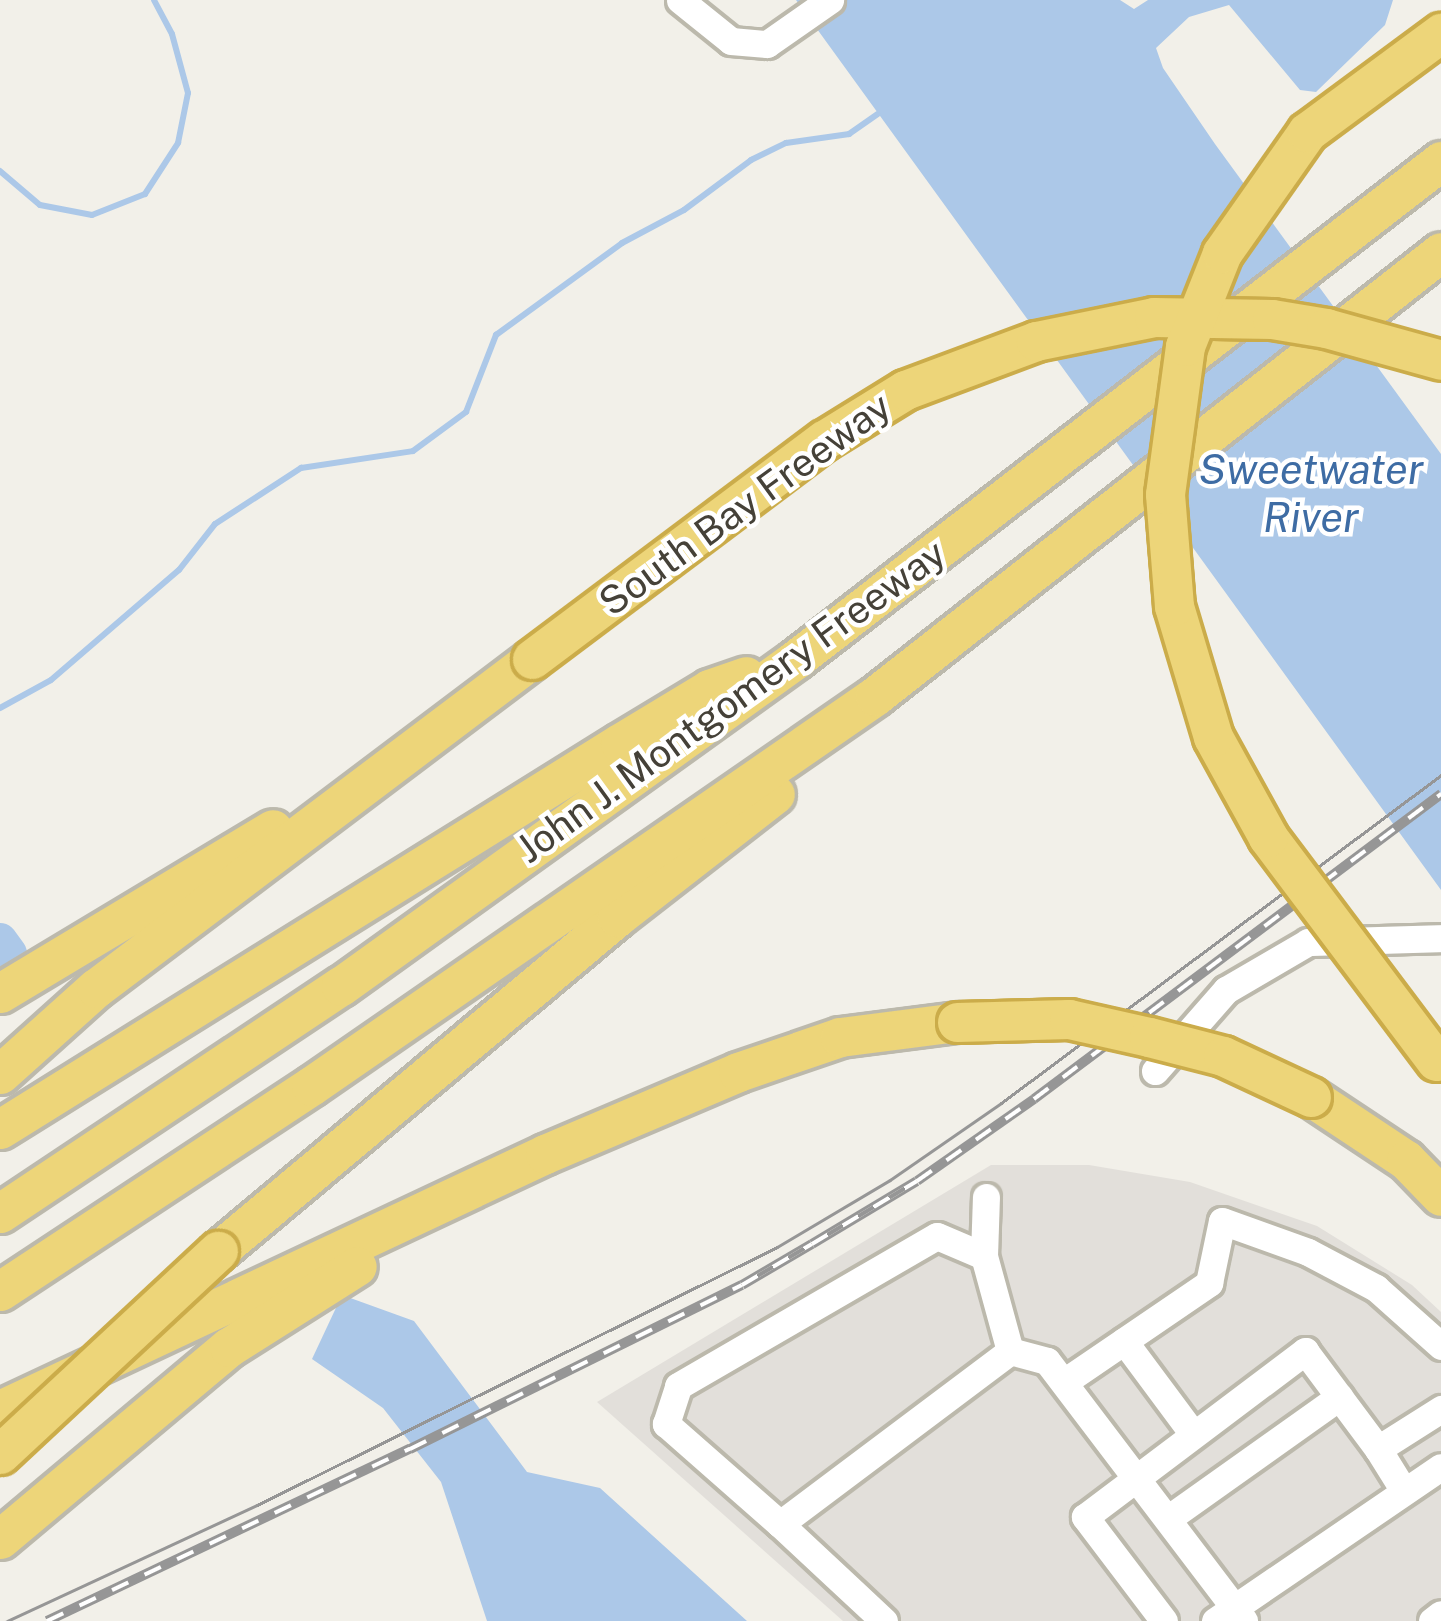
<!DOCTYPE html>
<style>
body{margin:0}
#map{position:relative;width:1441px;height:1621px;overflow:hidden;background:#f2f0e9;font-family:"Public Sans",sans-serif}
div>[style]{position:absolute}
[style*='--x']{left:calc(var(--x)*1px);top:calc(var(--y)*1px);width:calc(var(--w)*1px);rotate:calc(var(--a)*1deg)}
.industrial>*{inset:0;background:#e2dfda}
.water>*{inset:0;background:#acc8e8}
.stream>*{height:6px;margin:-3px;padding:0 3px;transform-origin:3px;border-radius:3px;background:#acc8e8}
.river>*{height:33px;margin:-16.5px;padding:0 16.5px;transform-origin:16.5px;border-radius:16.5px;background:#acc8e8}
.roads{filter:drop-shadow(3px 0 #bcb9ac) drop-shadow(-3px 0 #bcb9ac) drop-shadow(0 3px #bcb9ac) drop-shadow(0 -3px #bcb9ac)}
.minor>*{height:27px;margin:-13.5px;padding:0 13.5px;transform-origin:13.5px;border-radius:13.5px;background:#fff}
.highway>*{height:39px;margin:-19.5px;padding:0 19.5px;transform-origin:19.5px;border-radius:19.5px;background:#edd579}
.tram>*{height:3px;margin:-1.5px;padding:0 1.5px;transform-origin:1.5px;border-radius:1.5px;background:#969696}
.rail>*{height:10px;margin-top:-5px;transform-origin:0;background:repeating-linear-gradient(90deg,#fff 0 18px,#969696 0 36px);box-sizing:border-box;border-block:3px solid #969696}
.bridges{filter:drop-shadow(3px 0 #cbac4a) drop-shadow(-3px 0 #cbac4a) drop-shadow(0 3px #cbac4a) drop-shadow(0 -3px #cbac4a)}
.highway-bridge>*{height:39px;margin:-19.5px;padding:0 19.5px;transform-origin:19.5px;border-radius:19.5px;background:#edd579}
span{translate:-50% -50%;white-space:nowrap;text-align:center;line-height:1.15;-webkit-text-stroke:9px #fff;paint-order:stroke}
.street-label{font-size:39px;color:#454138}
.water-label{font-size:42px;color:#3e6ca4;font-style:italic}
</style>
<div id="map">
<div class="industrial">
<i style="clip-path:polygon(991px 1165px,1089px 1165px,1190px 1182px,1317px 1226px,1412px 1285px,1441px 1312px,1441px 1621px,843px 1621px,597px 1402px)"></i>
</div>
<div class="water">
<i style="clip-path:polygon(796px 0,1120px 0,1134px 9px,1148px 0,1393px 0,1385px 25px,1316px 92px,1300px 90px,1229px 5px,1189px 17px,1156px 48px,1163px 68px,1215px 144px,1441px 454px,1441px 890px)"></i>
<i style="clip-path:polygon(342px 1295px,414px 1321px,527px 1472px,600px 1488px,747px 1621px,487px 1621px,441px 1482px,383px 1408px,312px 1359px)"></i>
</div>
<div class="stream">
<i style="--x:0;--y:171;--w:52;--a:40.4"></i>
<i style="--x:40;--y:205;--w:53;--a:10.9"></i>
<i style="--x:92;--y:215;--w:57;--a:-21.6"></i>
<i style="--x:145;--y:194;--w:61;--a:-57.1"></i>
<i style="--x:178;--y:143;--w:51;--a:-78.7"></i>
<i style="--x:188;--y:93;--w:61;--a:-105.2"></i>
<i style="--x:172;--y:34;--w:38;--a:-118"></i>
<i style="--x:0;--y:708;--w:58;--a:-28.8"></i>
<i style="--x:51;--y:680;--w:169;--a:-40.7"></i>
<i style="--x:179;--y:570;--w:58;--a:-52"></i>
<i style="--x:215;--y:524;--w:103;--a:-33.1"></i>
<i style="--x:301;--y:468;--w:113;--a:-8.6"></i>
<i style="--x:413;--y:451;--w:66;--a:-36.3"></i>
<i style="--x:466;--y:412;--w:83;--a:-68.7"></i>
<i style="--x:496;--y:335;--w:156;--a:-36.1"></i>
<i style="--x:622;--y:243;--w:70;--a:-28"></i>
<i style="--x:684;--y:210;--w:84;--a:-36.7"></i>
<i style="--x:751;--y:160;--w:39;--a:-26"></i>
<i style="--x:786;--y:143;--w:64;--a:-8.1"></i>
<i style="--x:849;--y:134;--w:35;--a:-35"></i>
</div>
<div class="river">
<i style="--x:0;--y:939;--w:17;--a:54"></i>
</div>
<div class="roads">
<div class="minor">
<i style="--x:680;--y:0;--w:65;--a:38.8"></i>
<i style="--x:731;--y:41;--w:36;--a:5"></i>
<i style="--x:767;--y:44;--w:77;--a:-34.9"></i>
<i style="--x:1155;--y:1071;--w:108;--a:-48.8"></i>
<i style="--x:1226;--y:990;--w:95;--a:-30.3"></i>
<i style="--x:1308;--y:942;--w:133;--a:-1.7"></i>
<i style="--x:984;--y:1256;--w:59;--a:-88.1"></i>
<i style="--x:1124;--y:1341;--w:116;--a:53.4"></i>
<i style="--x:1064;--y:1382;--w:176;--a:-34.3"></i>
<i style="--x:1209;--y:1283;--w:63;--a:-78.2"></i>
<i style="--x:1222;--y:1221;--w:91;--a:19.8"></i>
<i style="--x:1308;--y:1252;--w:77;--a:27.9"></i>
<i style="--x:1376;--y:1288;--w:87;--a:41.7"></i>
<i style="--x:1404;--y:1491;--w:49;--a:-121.8"></i>
<i style="--x:1378;--y:1449;--w:75;--a:-32.4"></i>
<i style="--x:1169;--y:1518;--w:209;--a:-35.4"></i>
<i style="--x:780;--y:1524;--w:152;--a:-138.7"></i>
<i style="--x:666;--y:1424;--w:40;--a:-72"></i>
<i style="--x:678;--y:1386;--w:299;--a:-30.1"></i>
<i style="--x:937;--y:1236;--w:51;--a:23.1"></i>
<i style="--x:984;--y:1256;--w:98;--a:74.7"></i>
<i style="--x:884;--y:1621;--w:142;--a:-137"></i>
<i style="--x:780;--y:1524;--w:288;--a:-36.9"></i>
<i style="--x:1010;--y:1351;--w:38;--a:15"></i>
<i style="--x:1047;--y:1361;--w:326;--a:52.8"></i>
<i style="--x:1164;--y:1621;--w:131;--a:-127.2"></i>
<i style="--x:1085;--y:1517;--w:276;--a:-37"></i>
<i style="--x:1305;--y:1351;--w:122;--a:53.3"></i>
<i style="--x:1215;--y:1621;--w:273;--a:-34.3"></i>
<i style="--x:1432;--y:1621;--w:11;--a:-38"></i>
</div>
<div class="highway">
<i style="--x:0;--y:993;--w:318;--a:-31"></i>
<i style="--x:0;--y:1074;--w:129;--a:-41.9"></i>
<i style="--x:96;--y:988;--w:546;--a:-37.04"></i>
<i style="--x:1311;--y:1097;--w:114;--a:33.6"></i>
<i style="--x:1406;--y:1160;--w:50;--a:45.8"></i>
<i style="--x:0;--y:1129;--w:730;--a:-31.91"></i>
<i style="--x:620;--y:743;--w:104;--a:-31.2"></i>
<i style="--x:709;--y:689;--w:39;--a:-19"></i>
<i style="--x:0;--y:1213;--w:410;--a:-33.7"></i>
<i style="--x:341;--y:986;--w:560;--a:-35.7"></i>
<i style="--x:796;--y:659;--w:815;--a:-37.67"></i>
<i style="--x:218;--y:1251;--w:520;--a:-39.93"></i>
<i style="--x:617;--y:917;--w:200;--a:-37.9"></i>
<i style="--x:0;--y:1291;--w:372;--a:-33.4"></i>
<i style="--x:311;--y:1086;--w:686;--a:-34.66"></i>
<i style="--x:875;--y:696;--w:719;--a:-38.11"></i>
<i style="--x:0;--y:1410;--w:602;--a:-25.16"></i>
<i style="--x:545;--y:1154;--w:210;--a:-23"></i>
<i style="--x:738;--y:1072;--w:108;--a:-18.9"></i>
<i style="--x:840;--y:1037;--w:118;--a:-7.3"></i>
<i style="--x:0;--y:1539;--w:299;--a:-40"></i>
<i style="--x:229;--y:1347;--w:151;--a:-32.3"></i>
</div>
</div>
<div class="tram">
<i style="--x:7;--y:1621;--w:276;--a:-24.9"></i>
<i style="--x:257;--y:1505;--w:580;--a:-26.39"></i>
<i style="--x:777;--y:1247;--w:131;--a:-30.7"></i>
<i style="--x:890;--y:1180;--w:135;--a:-34.7"></i>
<i style="--x:1001;--y:1103;--w:549;--a:-36.7"></i>
</div>
<div class="rail">
<i style="--x:47;--y:1621;--w:402;--a:-25.4"></i>
<i style="--x:410;--y:1449;--w:370;--a:-26.3"></i>
<i style="--x:742;--y:1285;--w:81;--a:-30.4"></i>
<i style="--x:812;--y:1244;--w:122;--a:-31"></i>
<i style="--x:917;--y:1181;--w:143;--a:-35"></i>
<i style="--x:1034;--y:1099;--w:509;--a:-36.85"></i>
</div>
<div class="bridges">
<div class="highway-bridge">
<i style="--x:532;--y:659;--w:365;--a:-36.9"></i>
<i style="--x:824;--y:440;--w:95;--a:-31.7"></i>
<i style="--x:905;--y:390;--w:140;--a:-20.5"></i>
<i style="--x:1036;--y:341;--w:120;--a:-11.5"></i>
<i style="--x:1154;--y:317;--w:118;--a:1"></i>
<i style="--x:1272;--y:319;--w:55;--a:9.5"></i>
<i style="--x:1326;--y:328;--w:119;--a:15.5"></i>
<i style="--x:957;--y:1022;--w:112;--a:-1.5"></i>
<i style="--x:1069;--y:1019;--w:82;--a:12.7"></i>
<i style="--x:1149;--y:1037;--w:76;--a:14.4"></i>
<i style="--x:1223;--y:1056;--w:97;--a:25"></i>
<i style="--x:1436;--y:1061;--w:280;--a:-126.9"></i>
<i style="--x:1268;--y:837;--w:114;--a:-118.8"></i>
<i style="--x:1213;--y:737;--w:137;--a:-106.6"></i>
<i style="--x:1174;--y:606;--w:112;--a:-94.6"></i>
<i style="--x:1165;--y:494;--w:149;--a:-82.3"></i>
<i style="--x:1185;--y:346;--w:100;--a:-68.3"></i>
<i style="--x:1222;--y:253;--w:148;--a:-54.9"></i>
<i style="--x:1307;--y:132;--w:167;--a:-36.5"></i>
<i style="--x:0;--y:1454;--w:298;--a:-43"></i>
</div>
</div>
<div class="street-label">
<span style="left:745px;top:504px;rotate:-36deg">South Bay Freeway</span>
<span style="left:731px;top:701px;rotate:-36deg">John J. Montgomery Freeway</span>
</div>
<div class="water-label">
<span style="left:1311px;top:493px">Sweetwater<br>River</span>
</div>
</div>
